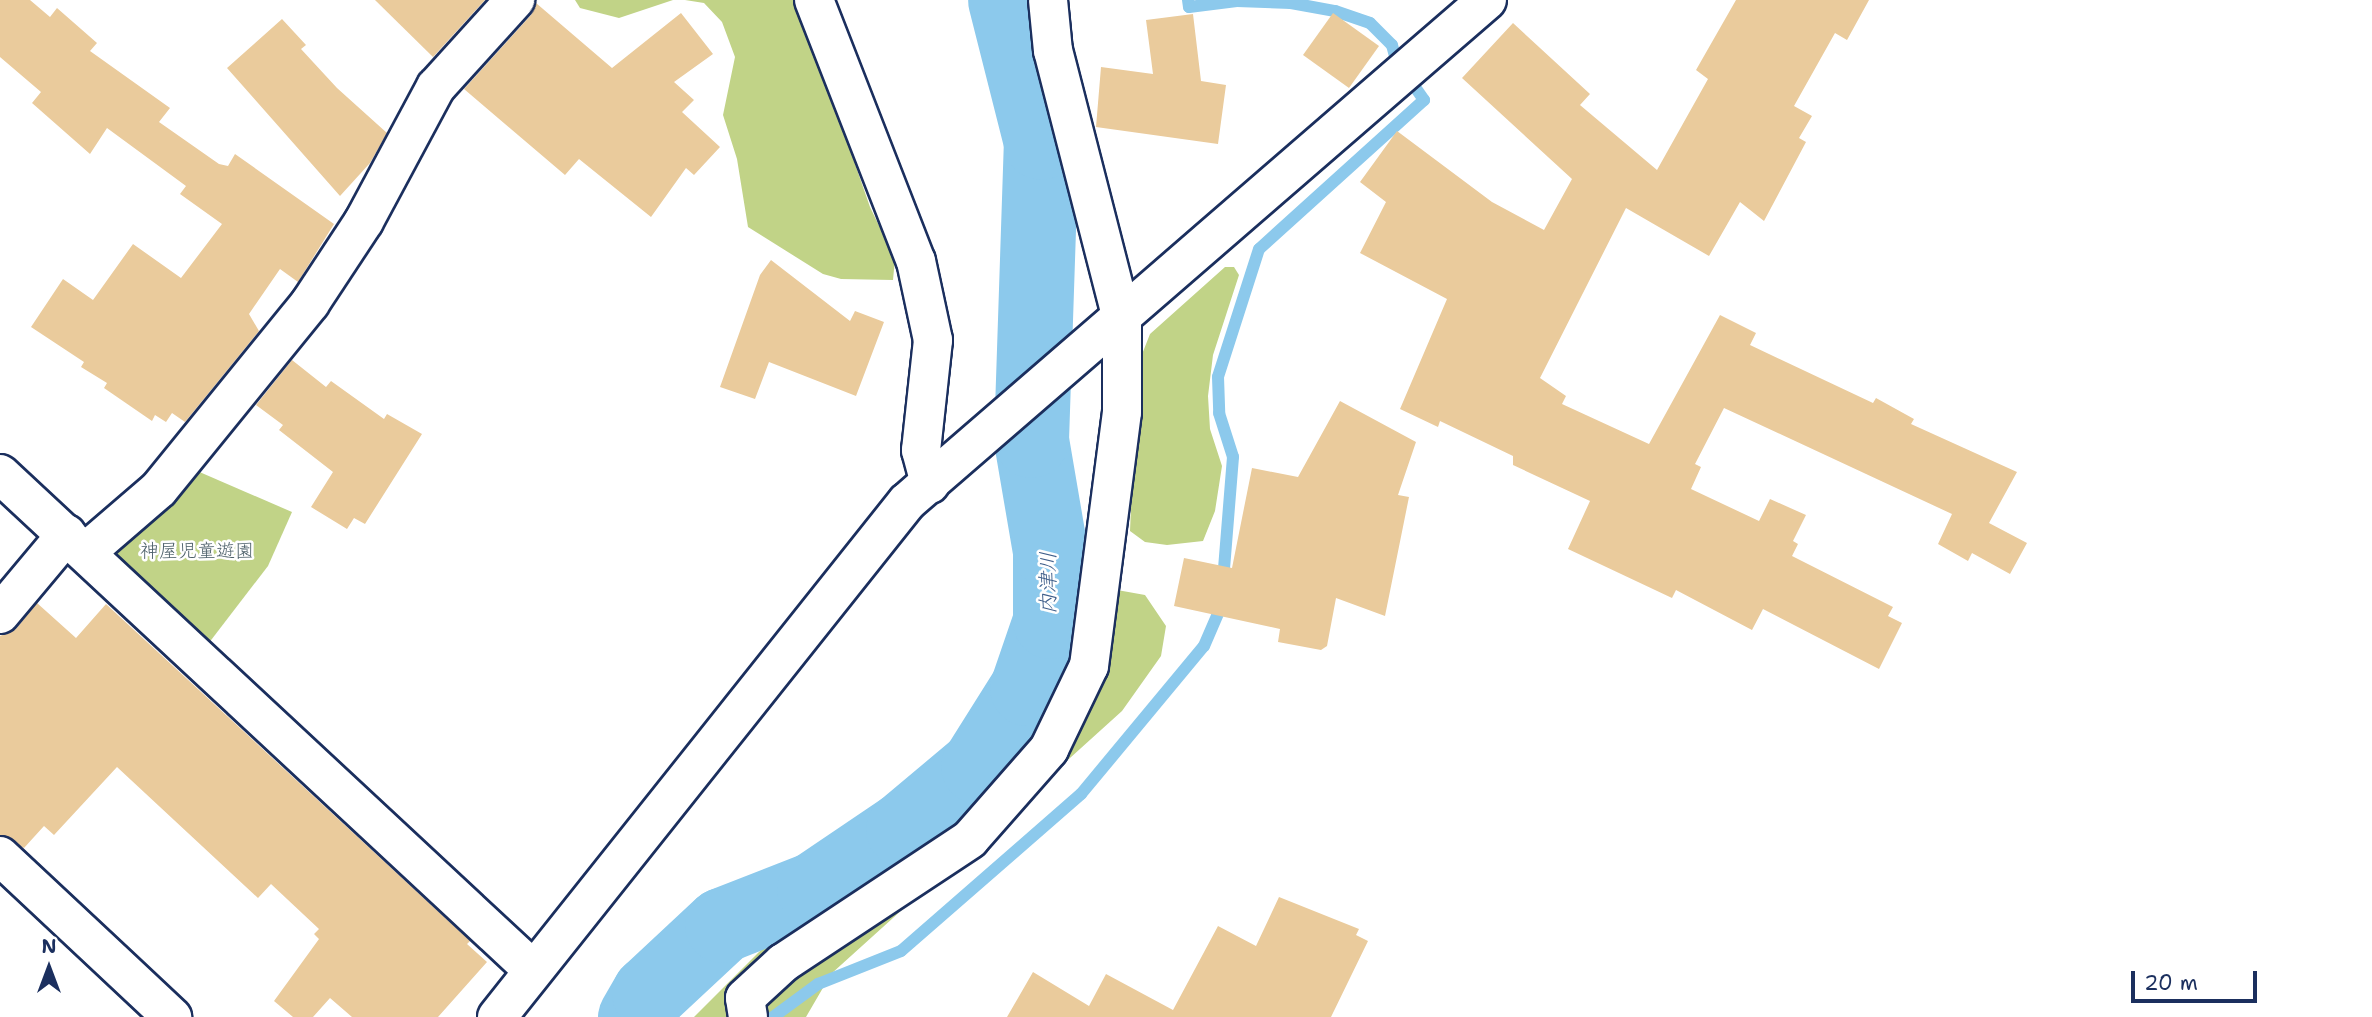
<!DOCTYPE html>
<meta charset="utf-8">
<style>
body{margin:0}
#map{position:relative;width:2372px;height:1017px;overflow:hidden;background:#fff;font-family:"Shantell Sans","Klee One",sans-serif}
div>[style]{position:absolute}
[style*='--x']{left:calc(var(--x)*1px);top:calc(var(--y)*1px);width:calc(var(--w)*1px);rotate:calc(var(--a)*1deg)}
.green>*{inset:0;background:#c1d387}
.stream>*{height:12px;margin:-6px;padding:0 6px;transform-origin:6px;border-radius:6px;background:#8cc9ec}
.river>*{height:75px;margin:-37.5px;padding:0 37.5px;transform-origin:37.5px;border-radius:37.5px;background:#8cc9ec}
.building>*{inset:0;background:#eacb9c}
.roads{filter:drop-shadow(2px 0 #1b2f5e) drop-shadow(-2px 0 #1b2f5e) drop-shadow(0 2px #1b2f5e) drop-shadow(0 -2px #1b2f5e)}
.street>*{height:38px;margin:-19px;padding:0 19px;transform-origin:19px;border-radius:19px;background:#fff}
.secondary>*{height:38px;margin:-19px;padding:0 19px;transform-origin:19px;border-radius:19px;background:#fff}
span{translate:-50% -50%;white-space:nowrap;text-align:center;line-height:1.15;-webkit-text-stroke:5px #fff;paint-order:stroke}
.park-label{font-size:19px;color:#4d606a}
.water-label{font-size:21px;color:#3d5d89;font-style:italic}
.north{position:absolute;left:14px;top:933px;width:70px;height:70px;-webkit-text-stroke:5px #fff;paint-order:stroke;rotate:0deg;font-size:19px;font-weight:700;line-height:28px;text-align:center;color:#1b2f5e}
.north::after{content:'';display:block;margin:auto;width:24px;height:32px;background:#1b2f5e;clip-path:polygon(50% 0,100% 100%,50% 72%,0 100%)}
.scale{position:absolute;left:2131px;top:971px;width:126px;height:32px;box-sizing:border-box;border:4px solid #1b2f5e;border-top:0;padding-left:9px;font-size:21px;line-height:24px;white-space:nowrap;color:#1b2f5e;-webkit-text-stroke:5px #fff;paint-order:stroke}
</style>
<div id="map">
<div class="green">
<i style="clip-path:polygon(575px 0,673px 0,619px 18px,580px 8px)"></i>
<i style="clip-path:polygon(685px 0,798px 0,870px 207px,895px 259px,893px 280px,841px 279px,823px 274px,748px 227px,737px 159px,723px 115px,735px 57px,722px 22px,704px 3px)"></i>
<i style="clip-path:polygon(1225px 267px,1234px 267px,1239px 275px,1213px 355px,1208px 396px,1210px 429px,1222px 466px,1215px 511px,1203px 541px,1167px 545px,1145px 542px,1130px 531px,1137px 367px,1150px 334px)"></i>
<i style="clip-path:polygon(188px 467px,292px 512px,268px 566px,205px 648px,123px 570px,108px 545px)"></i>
<i style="clip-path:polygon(1106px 588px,1145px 595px,1166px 626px,1161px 656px,1122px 711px,831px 974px,806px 1017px,694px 1017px,759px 952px,887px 847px,980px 741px,1067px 600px)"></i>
</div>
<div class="stream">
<i style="--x:1188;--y:0;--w:7;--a:82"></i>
<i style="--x:1189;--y:7;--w:48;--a:-7.1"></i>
<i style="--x:1237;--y:1;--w:54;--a:2.1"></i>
<i style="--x:1291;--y:3;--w:45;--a:10.3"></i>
<i style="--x:1335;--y:11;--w:37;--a:19"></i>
<i style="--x:1370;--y:23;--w:31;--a:45"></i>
<i style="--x:1392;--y:45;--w:16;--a:75"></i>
<i style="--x:1396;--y:60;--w:49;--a:55"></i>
<i style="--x:1424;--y:100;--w:222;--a:137.9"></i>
<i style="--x:1259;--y:249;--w:134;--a:107.8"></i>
<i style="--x:1218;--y:377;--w:36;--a:88"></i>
<i style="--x:1219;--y:413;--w:46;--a:72.3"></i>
<i style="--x:1233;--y:457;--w:123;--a:94.6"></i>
<i style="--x:773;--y:1017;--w:56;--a:-36.3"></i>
<i style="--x:818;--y:984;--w:89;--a:-21.7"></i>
<i style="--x:901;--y:951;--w:239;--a:-41.1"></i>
<i style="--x:1081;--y:794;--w:192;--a:-50.3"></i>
<i style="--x:1204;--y:646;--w:48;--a:-66.6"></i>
</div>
<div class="river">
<i style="--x:635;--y:1017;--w:28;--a:-60"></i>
<i style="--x:649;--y:993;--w:100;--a:-43"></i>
<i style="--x:722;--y:925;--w:99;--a:-21.4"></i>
<i style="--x:814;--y:889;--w:107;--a:-34"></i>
<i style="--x:903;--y:829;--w:98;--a:-40"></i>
<i style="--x:978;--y:766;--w:92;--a:-57.9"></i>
<i style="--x:1027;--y:688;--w:71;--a:-71.1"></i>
<i style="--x:1050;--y:621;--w:70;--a:-90"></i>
<i style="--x:1050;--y:551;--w:113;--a:-99.7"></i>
<i style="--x:1031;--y:440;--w:298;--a:-88.1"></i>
<i style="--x:1041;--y:142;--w:146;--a:-104.2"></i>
</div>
<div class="building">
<i style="clip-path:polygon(0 0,30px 0,50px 17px,57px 8px,97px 43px,90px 51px,170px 108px,159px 122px,219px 164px,228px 166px,235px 154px,334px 224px,298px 282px,280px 269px,249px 314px,259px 331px,185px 422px,172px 413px,166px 422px,155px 415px,152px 421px,104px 388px,107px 383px,81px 367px,84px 362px,31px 327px,63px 279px,93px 300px,133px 244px,181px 278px,222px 224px,180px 194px,186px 186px,107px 128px,90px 154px,32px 103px,41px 92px,0 57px)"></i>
<i style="clip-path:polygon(375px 0,485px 0,433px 57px)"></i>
<i style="clip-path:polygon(1736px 0,1869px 0,1847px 40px,1835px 33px,1794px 106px,1812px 116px,1799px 138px,1806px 142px,1764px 221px,1740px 202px,1709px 256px,1626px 208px,1540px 378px,1566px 396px,1562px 404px,1649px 444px,1720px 315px,1756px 333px,1750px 345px,1873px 403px,1876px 398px,1914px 419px,1911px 424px,2017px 472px,1989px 523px,2027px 543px,2010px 574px,1972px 553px,1968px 561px,1938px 544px,1952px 514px,1724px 408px,1695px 464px,1701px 467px,1691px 489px,1759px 521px,1770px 499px,1806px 515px,1793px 541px,1798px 544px,1792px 556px,1893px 607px,1888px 616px,1902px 623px,1879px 669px,1763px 609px,1752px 630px,1676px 590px,1672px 598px,1568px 549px,1590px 501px,1513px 465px,1513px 456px,1440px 421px,1438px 427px,1400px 409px,1447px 299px,1360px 253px,1386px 202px,1360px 182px,1397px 131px,1492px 202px,1544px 230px,1572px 179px,1462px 78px,1513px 23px,1590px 94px,1580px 105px,1657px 170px,1708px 79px,1696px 70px)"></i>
<i style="clip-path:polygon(536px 3px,612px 68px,681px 13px,713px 54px,674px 82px,694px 100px,682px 112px,720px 147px,694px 175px,686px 168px,651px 217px,579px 159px,565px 175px,464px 89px,531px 15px)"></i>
<i style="clip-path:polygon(1333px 13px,1379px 46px,1349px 88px,1303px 55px)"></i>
<i style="clip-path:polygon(1193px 14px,1201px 81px,1226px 85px,1218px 144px,1096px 127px,1101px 67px,1153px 74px,1146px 20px)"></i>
<i style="clip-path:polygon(282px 19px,306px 45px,301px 49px,337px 88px,387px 133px,370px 163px,340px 196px,227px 68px)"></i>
<i style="clip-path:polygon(771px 260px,850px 321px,855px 311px,884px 322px,856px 396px,769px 362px,755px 399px,720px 387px,760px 275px)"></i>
<i style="clip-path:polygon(292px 360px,326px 387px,331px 381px,384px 419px,387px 414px,422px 434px,365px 524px,354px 518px,347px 529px,311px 507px,333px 472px,279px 430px,283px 425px,256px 405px)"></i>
<i style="clip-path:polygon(1340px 401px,1416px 442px,1398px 495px,1409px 497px,1385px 616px,1336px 598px,1327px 646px,1321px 650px,1278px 642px,1280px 629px,1174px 606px,1184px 558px,1232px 568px,1252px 468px,1298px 477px)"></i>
<i style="clip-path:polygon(37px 603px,76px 638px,106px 604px,470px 941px,467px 944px,487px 962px,438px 1017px,352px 1017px,330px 998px,313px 1017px,293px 1017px,274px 1001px,319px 939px,314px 934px,319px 929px,271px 884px,258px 898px,117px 767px,54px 835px,44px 826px,24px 848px,0 835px,0 636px,16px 629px)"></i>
<i style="clip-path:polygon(1279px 897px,1359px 929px,1356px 935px,1368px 941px,1331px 1017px,1007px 1017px,1033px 972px,1089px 1006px,1106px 974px,1173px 1010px,1218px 926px,1256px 946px)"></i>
</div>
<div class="roads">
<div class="street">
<i style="--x:814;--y:0;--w:280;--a:68.7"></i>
<i style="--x:916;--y:261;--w:81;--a:77.9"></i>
<i style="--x:933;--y:340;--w:111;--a:96.2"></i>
<i style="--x:921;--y:450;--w:35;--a:75"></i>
<i style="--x:0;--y:474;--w:727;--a:42.94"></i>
<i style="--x:86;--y:552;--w:96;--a:-40.8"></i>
<i style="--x:159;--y:489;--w:240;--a:-50.9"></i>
<i style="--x:310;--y:303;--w:98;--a:-56.6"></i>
<i style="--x:364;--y:221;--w:152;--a:-61.8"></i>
<i style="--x:436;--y:87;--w:118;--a:-47.8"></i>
<i style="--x:0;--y:614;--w:104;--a:-50.1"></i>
<i style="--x:0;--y:856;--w:236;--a:43.1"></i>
<i style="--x:748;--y:1017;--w:19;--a:-99"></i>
<i style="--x:745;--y:998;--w:52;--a:-42.6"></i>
<i style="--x:783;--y:963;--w:224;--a:-33.5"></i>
<i style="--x:970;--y:839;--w:120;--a:-48.7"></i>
<i style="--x:1049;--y:749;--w:92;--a:-64.3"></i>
<i style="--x:1089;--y:666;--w:256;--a:-82.6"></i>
<i style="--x:1122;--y:412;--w:93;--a:-90"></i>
<i style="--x:1122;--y:319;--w:277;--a:-104.4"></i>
<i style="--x:1053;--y:51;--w:51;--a:-95.6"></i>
</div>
<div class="secondary">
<i style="--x:497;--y:1017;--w:658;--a:-51.48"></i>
<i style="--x:907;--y:502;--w:767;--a:-40.88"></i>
</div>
</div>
<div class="park-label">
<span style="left:197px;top:551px">神屋児童遊園</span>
</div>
<div class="water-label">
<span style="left:1048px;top:583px;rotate:-90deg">内津川</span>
</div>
<div class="north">N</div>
<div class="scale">20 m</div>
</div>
